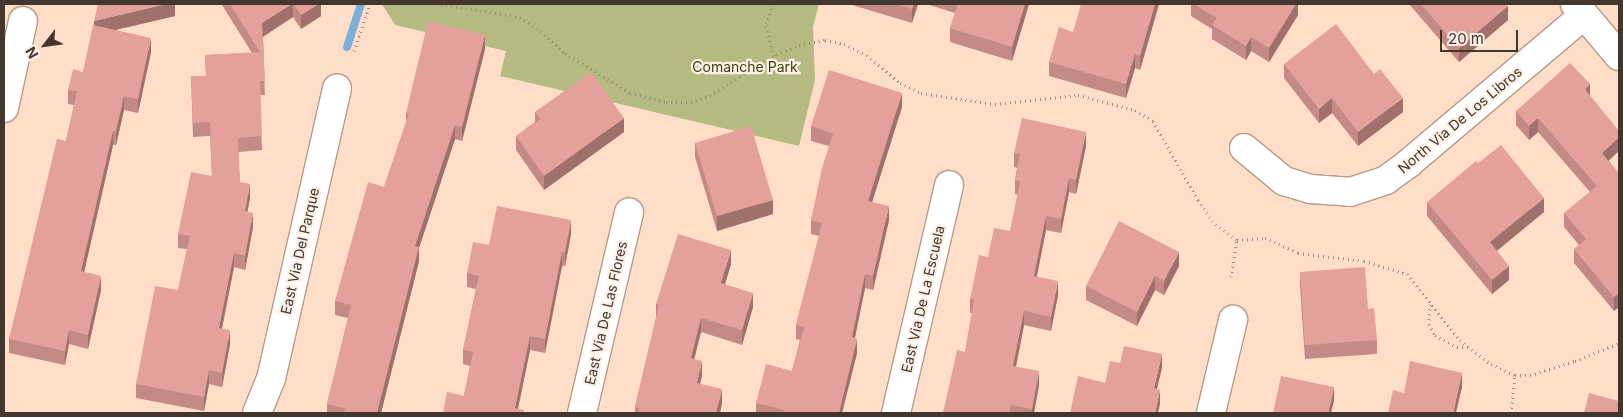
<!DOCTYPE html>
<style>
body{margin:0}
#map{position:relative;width:1623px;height:417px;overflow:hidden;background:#fedec9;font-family:Inter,sans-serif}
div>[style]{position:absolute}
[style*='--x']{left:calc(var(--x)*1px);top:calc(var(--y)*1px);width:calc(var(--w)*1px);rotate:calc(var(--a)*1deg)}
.green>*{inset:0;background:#b5ba81}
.stream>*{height:8px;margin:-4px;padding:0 4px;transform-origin:4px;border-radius:4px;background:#7bafd7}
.path>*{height:3px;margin-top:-1.5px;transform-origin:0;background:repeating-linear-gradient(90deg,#a18b7b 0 1px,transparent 0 5px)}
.roads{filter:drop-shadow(1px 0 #b79985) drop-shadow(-1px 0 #b79985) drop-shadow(0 1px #b79985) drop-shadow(0 -1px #b79985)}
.minor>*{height:28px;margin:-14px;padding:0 14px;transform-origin:14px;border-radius:14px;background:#fff}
.wall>*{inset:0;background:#c48a85}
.shaded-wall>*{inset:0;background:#a0716c}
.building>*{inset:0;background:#e4a19b}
span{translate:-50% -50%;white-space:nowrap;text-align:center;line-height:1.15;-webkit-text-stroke:4.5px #fdf0e7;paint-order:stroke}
.park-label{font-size:14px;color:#3c3f10}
.street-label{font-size:14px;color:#42362d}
.frame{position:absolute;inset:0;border:5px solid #42362d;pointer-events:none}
.north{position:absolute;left:20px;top:20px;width:50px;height:50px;-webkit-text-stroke:4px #fdf0e7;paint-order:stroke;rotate:240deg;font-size:14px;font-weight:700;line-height:20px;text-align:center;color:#42362d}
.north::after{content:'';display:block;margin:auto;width:18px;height:22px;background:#42362d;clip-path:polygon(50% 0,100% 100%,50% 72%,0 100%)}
.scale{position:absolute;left:1440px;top:30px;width:78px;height:22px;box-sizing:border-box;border:2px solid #42362d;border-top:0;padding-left:6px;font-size:15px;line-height:18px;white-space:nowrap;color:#42362d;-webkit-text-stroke:4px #fdf0e7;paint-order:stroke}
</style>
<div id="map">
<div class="green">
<i style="clip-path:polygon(382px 4px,819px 4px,813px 27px,815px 80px,799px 146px,500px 76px,506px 51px,395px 25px)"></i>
</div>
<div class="stream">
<i style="--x:347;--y:47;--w:45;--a:-72"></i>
</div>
<div class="path">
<i style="--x:441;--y:4;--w:80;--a:9.3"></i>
<i style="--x:520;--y:17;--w:20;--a:33"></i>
<i style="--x:537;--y:28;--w:38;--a:42"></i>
<i style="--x:565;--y:53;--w:76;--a:31.6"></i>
<i style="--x:630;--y:93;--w:37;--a:14"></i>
<i style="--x:666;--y:102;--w:25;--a:0"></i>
<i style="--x:691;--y:102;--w:20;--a:-18"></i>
<i style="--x:710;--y:96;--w:64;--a:-33.4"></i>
<i style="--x:763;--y:61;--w:39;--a:-24"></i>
<i style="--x:799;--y:45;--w:26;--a:-11"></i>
<i style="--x:825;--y:40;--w:19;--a:12"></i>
<i style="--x:844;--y:44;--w:25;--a:26"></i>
<i style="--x:867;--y:55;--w:43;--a:40.3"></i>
<i style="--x:900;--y:83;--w:23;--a:25"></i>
<i style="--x:921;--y:93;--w:75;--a:8.5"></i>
<i style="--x:995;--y:104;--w:83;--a:-6.2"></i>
<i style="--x:1078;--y:95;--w:59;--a:14.7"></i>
<i style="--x:1135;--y:110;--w:21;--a:31"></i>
<i style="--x:1153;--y:121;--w:91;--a:60.3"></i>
<i style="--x:1198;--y:200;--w:25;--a:56"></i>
<i style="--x:1212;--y:221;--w:31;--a:37"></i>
<i style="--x:1237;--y:240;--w:28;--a:-4"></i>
<i style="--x:1265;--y:238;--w:36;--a:24"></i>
<i style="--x:1298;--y:253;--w:66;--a:6.9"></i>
<i style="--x:1364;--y:261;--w:45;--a:16.8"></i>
<i style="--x:1407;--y:274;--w:85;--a:51.2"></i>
<i style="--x:1460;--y:340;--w:39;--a:38"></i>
<i style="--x:1491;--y:364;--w:26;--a:25"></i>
<i style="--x:1515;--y:375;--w:15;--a:0"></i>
<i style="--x:1530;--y:375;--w:47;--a:-17.3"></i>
<i style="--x:1575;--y:361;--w:48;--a:-22.2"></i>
<i style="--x:773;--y:4;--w:23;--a:108"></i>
<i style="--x:766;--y:26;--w:31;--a:75"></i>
<i style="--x:354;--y:51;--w:50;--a:-71.2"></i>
<i style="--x:1231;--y:277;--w:37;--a:-81"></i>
<i style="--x:1430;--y:304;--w:20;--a:93"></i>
<i style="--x:1429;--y:324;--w:13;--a:61"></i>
<i style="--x:1435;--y:335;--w:25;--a:29"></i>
<i style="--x:1457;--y:347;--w:12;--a:0"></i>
<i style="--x:1511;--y:413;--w:38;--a:-84"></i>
</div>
<div class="roads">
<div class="minor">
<i style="--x:1575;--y:4;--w:68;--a:49.8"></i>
<i style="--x:4;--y:108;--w:89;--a:-77.7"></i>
<i style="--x:1244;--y:148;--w:52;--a:39.5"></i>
<i style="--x:1284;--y:181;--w:28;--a:17"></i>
<i style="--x:1311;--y:189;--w:39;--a:4"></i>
<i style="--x:1350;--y:192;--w:38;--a:-18"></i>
<i style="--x:1386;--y:180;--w:29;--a:-36"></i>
<i style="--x:1409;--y:163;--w:229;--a:-40.2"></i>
<i style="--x:257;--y:413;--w:37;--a:-68"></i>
<i style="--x:271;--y:379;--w:298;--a:-77.2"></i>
<i style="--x:582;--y:413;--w:206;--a:-76.8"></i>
<i style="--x:896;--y:413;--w:234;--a:-76.9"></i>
<i style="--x:1211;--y:413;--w:96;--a:-76.7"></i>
</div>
</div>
<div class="wall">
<i style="clip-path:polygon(175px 4px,175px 16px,115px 30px,151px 52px,138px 113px,124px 110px,116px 145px,113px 145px,84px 272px,101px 290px,88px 349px,69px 344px,65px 365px,9px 353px,9px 339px,66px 141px,74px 105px,68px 104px,68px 90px,83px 72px,94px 25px)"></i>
<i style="clip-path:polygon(222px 4px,321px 4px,321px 16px,301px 29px,293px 17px,263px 37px,265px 95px,260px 95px,262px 150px,238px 152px,240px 182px,250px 198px,247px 211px,253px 227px,245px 270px,234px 267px,222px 329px,230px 344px,222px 387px,209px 384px,204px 411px,136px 398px,136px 384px,178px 290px,187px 249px,178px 248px,178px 234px,212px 176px,210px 136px,193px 137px,191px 76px,206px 76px,205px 55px,252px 53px,222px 5px)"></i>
<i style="clip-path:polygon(849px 4px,918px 4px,912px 23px)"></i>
<i style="clip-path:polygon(926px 4px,1029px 4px,1012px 61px,950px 42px,950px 28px,955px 13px)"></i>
<i style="clip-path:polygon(1159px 4px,1140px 70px,1135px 68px,1126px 98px,1049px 76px,1049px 62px,1073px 32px)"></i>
<i style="clip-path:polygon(1191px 4px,1298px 4px,1298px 15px,1269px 62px,1251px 51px,1246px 60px,1212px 39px,1212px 29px,1191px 16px)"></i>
<i style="clip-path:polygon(1409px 4px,1506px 4px,1508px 20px,1459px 62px)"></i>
<i style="clip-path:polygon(485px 49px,462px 141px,455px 139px,419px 248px,419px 261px,381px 413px,327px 413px,327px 404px,348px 318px,335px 315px,335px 301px,384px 187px,406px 123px,406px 113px)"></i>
<i style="clip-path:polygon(1284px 64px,1403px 112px,1358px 146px,1332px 113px,1319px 123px,1284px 78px)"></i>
<i style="clip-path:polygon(1590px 95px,1609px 161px,1619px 174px,1619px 307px,1614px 311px,1574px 263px,1574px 249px,1579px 245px,1564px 227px,1564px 213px,1590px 192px,1538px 132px,1529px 140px,1516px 125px,1516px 111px)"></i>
<i style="clip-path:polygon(902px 107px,872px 202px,889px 220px,873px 290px,865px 288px,855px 338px,857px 353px,842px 413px,756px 413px,756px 403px,792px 371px,800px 340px,796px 339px,796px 325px,819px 236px,811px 234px,811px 220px,829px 146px,811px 141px,811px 126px)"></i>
<i style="clip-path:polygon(535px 112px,624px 132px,544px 190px,516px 150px,516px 136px,535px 122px)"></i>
<i style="clip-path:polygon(695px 143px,773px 214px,717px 231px,695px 157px)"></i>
<i style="clip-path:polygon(1086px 146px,1076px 194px,1069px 192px,1061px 233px,1046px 230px,1037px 276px,1058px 295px,1051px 331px,1024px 325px,1016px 367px,1039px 385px,1034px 413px,943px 413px,965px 352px,972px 313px,970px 313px,970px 299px,988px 257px,1010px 231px,1018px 195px,1015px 194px,1015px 180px,1017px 168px,1014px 167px,1014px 153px)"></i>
<i style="clip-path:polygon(1427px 202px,1544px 212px,1497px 251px,1509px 280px,1492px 294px,1427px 216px)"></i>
<i style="clip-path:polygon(571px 234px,565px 266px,562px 266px,545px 353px,530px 350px,518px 409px,524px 413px,464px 396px,470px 366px,463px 364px,463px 350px,476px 289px,467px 287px,467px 273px)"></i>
<i style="clip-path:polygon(731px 264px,725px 284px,753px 307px,742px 345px,701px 332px,694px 359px,702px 375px,700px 383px,722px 403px,720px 413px,635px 413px,635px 407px,656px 318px,656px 304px)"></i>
<i style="clip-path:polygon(1179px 266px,1164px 295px,1155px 290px,1137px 326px,1086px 300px,1086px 286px)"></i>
<i style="clip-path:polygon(1300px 272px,1368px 309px,1377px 340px,1377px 354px,1305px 359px,1300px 286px)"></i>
</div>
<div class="shaded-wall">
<i style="clip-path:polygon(166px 4px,175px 4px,175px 16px,94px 35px,94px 21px)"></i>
<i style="clip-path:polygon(292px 4px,293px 4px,293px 17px,262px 37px,262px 23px)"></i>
<i style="clip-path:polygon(319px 4px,321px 4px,321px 16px,301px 29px,301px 15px)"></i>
<i style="clip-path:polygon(914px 4px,918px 4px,912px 23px,912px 9px)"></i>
<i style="clip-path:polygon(1025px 4px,1029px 4px,1012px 61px,1012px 47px)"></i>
<i style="clip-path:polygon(1155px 4px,1159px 4px,1140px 70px,1140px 56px)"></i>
<i style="clip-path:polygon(1296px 4px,1298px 4px,1298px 15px,1269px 62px,1269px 48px)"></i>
<i style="clip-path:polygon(1508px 6px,1508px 20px,1459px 62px,1459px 48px)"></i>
<i style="clip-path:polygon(485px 35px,485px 49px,462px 141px,462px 127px)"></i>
<i style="clip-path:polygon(1251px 37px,1251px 51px,1246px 60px,1246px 46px)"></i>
<i style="clip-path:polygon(151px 38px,151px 52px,138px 113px,138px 99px)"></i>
<i style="clip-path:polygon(1135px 54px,1135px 68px,1126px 98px,1126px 84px)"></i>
<i style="clip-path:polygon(1590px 84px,1590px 98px,1585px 89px)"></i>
<i style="clip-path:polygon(902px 93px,902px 107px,868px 215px,868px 201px)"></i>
<i style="clip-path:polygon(124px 96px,124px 110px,116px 145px,116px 131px)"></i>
<i style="clip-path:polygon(1332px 98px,1332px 113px,1319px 123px,1319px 109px)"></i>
<i style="clip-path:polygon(1403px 98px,1403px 112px,1358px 146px,1358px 132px)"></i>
<i style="clip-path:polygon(624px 118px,624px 132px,544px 190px,544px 176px)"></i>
<i style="clip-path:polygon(1538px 118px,1538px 132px,1529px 140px,1529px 126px)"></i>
<i style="clip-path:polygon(455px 125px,455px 139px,419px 248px,419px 261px,381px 413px,377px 413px,415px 246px)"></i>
<i style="clip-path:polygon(113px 131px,113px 145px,81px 286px,81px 271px)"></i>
<i style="clip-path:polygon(1086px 132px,1086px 146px,1076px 194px,1076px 180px)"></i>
<i style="clip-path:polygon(1619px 137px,1619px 151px,1602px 167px,1602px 153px)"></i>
<i style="clip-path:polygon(1069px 178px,1069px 192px,1061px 233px,1061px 219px)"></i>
<i style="clip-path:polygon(250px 184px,250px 198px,245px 225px,245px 211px)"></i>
<i style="clip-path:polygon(1544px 198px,1544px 212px,1490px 256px,1490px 242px)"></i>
<i style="clip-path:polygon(773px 200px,773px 214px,717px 231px,717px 216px)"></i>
<i style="clip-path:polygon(889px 206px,889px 220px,873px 290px,873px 276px)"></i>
<i style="clip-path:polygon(253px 213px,253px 227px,245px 270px,245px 256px)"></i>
<i style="clip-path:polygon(1046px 216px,1046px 230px,1034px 290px,1034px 276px)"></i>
<i style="clip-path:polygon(571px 220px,571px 234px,565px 266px,565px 252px)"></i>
<i style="clip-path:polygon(731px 250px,731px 264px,721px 297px,721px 283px)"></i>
<i style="clip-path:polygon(562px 252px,562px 266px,545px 353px,545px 339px)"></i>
<i style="clip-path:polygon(1179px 252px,1179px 266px,1164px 295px,1164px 281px)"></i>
<i style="clip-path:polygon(234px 253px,234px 267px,219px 342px,219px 328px)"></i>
<i style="clip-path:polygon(1509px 266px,1509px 280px,1492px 294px,1492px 280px)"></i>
<i style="clip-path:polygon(865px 274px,865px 288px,852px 351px,852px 337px)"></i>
<i style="clip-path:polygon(101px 276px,101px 290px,88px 349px,88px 335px)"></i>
<i style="clip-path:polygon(1155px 276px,1155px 290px,1137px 326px,1137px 312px)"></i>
<i style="clip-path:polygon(1058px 281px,1058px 295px,1051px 331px,1051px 317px)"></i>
<i style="clip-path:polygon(753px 293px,753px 307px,742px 345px,742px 330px)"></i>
<i style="clip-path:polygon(1619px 293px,1619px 307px,1614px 311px,1614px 297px)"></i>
<i style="clip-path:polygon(1024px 311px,1024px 325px,1013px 381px,1013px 366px)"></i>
<i style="clip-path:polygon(701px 318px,701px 332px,691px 372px,691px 358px)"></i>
<i style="clip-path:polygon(69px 330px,69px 344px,65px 365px,65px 351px)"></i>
<i style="clip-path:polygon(230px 330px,230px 344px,222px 387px,222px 373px)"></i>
<i style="clip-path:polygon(530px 336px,530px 350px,517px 413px,515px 408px)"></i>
<i style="clip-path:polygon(857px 339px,857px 353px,842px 413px,839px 413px)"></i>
<i style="clip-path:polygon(1162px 354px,1162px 368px,1154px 402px,1154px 388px)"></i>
<i style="clip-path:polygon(702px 361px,702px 375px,697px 397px,697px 383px)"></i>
<i style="clip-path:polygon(209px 370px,209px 384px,204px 411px,204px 397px)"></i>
<i style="clip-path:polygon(1039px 371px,1039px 385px,1034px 413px,1032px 413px,1032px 409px)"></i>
<i style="clip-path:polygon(1462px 373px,1462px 387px,1456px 413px,1453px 413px)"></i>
<i style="clip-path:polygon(1334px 387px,1334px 401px,1331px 413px,1328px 413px)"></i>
<i style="clip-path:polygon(722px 389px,722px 403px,720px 413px,716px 413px)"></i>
<i style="clip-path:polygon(1160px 390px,1160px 404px,1158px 413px,1155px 413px)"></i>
</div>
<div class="building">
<i style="clip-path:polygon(98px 4px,166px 4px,94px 21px)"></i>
<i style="clip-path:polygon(230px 4px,292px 4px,262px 23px,265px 81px,260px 81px,262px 136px,238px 138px,240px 182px,250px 184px,245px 211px,253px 213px,245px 256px,234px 253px,219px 328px,230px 330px,222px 373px,209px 370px,204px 397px,136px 384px,155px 286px,178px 290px,190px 236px,178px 234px,191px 172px,212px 176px,210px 122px,193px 123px,191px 76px,206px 76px,205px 55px,260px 52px)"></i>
<i style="clip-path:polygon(294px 4px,319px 4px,301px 15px)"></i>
<i style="clip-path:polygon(896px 4px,914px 4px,912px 9px)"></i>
<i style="clip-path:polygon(958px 4px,1025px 4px,1012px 47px,950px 28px)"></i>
<i style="clip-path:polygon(1081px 4px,1155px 4px,1140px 56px,1135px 54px,1126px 84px,1049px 62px,1059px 27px,1073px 32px)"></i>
<i style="clip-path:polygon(1193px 4px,1296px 4px,1269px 48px,1251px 37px,1246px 46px,1212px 25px,1217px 18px)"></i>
<i style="clip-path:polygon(1421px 4px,1506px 4px,1508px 6px,1459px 48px)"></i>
<i style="clip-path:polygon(428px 21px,485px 35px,462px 127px,455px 125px,415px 246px,419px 247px,377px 413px,342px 413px,346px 409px,327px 404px,351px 305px,335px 301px,368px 182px,384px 187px,409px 113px,406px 113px)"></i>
<i style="clip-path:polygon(1336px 24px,1374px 74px,1380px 69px,1403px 98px,1358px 132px,1332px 98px,1319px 109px,1284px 64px)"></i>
<i style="clip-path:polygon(93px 25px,151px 38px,138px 99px,124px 96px,116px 131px,113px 131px,81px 271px,101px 276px,88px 335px,69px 330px,65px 351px,9px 339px,57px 139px,66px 141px,77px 91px,68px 90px,73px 69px,83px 72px)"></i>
<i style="clip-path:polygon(1570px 63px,1590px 84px,1585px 89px,1619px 131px,1619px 137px,1602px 153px,1619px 174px,1619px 293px,1614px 297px,1574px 249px,1586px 239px,1564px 213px,1597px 186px,1538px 118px,1529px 126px,1516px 111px)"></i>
<i style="clip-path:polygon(829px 70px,902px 93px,868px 201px,889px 206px,873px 276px,865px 274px,852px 337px,857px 339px,839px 413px,783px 413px,784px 410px,756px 403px,766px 364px,792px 371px,804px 327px,796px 325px,822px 223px,811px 220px,822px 168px,833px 134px,811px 126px)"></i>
<i style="clip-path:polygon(591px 72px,624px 118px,544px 176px,516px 136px,540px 119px,535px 112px)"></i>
<i style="clip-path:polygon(1022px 118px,1086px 132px,1076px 180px,1069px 178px,1061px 219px,1046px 216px,1034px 276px,1058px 281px,1051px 317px,1024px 311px,1013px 366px,1039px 371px,1032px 409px,1011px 405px,1009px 413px,943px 413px,957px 350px,965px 352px,974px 300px,970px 299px,979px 255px,988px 257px,994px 228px,1010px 231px,1020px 181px,1015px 180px,1020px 154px,1014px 153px)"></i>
<i style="clip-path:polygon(751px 126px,773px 200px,717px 216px,695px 143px)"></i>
<i style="clip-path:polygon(1501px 145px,1544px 198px,1490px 242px,1509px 266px,1492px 280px,1427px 202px,1476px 161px,1478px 163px)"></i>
<i style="clip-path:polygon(497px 206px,571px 220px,565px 252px,562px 252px,545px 339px,530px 336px,515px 408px,524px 410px,524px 413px,443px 413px,447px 392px,464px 396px,473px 352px,463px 350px,479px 276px,467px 273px,473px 242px,489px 245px)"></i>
<i style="clip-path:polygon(1119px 221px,1179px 252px,1164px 281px,1155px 276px,1137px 312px,1086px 286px)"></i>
<i style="clip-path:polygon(678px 234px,731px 250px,721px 283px,753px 293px,742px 330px,701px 318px,691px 358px,702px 361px,697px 383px,722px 389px,716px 413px,638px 413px,639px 408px,635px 407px,659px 305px,656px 304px)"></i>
<i style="clip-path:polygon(1365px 267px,1368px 309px,1374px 308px,1377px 340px,1305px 345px,1300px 272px)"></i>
<i style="clip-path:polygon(1124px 346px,1162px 354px,1154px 388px,1160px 390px,1155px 413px,1070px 413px,1078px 376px,1105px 383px,1110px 361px,1120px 363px)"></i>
<i style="clip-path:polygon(1410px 361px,1462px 373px,1453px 413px,1388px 413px,1393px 390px,1404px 393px)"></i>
<i style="clip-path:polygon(1281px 376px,1334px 387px,1328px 413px,1273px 413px)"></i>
<i style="clip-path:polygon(1589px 393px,1619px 401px,1619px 413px,1584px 413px)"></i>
</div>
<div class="park-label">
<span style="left:745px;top:67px">Comanche Park</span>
</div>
<div class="street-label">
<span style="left:1460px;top:120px;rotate:-40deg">North Via De Los Libros</span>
<span style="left:300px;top:251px;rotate:-77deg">East Via Del Parque</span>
<span style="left:923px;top:299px;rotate:-77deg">East Via De La Escuela</span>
<span style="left:606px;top:313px;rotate:-77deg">East Via De Las Flores</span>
</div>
<div class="frame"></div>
<div class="north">N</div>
<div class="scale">20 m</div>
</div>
